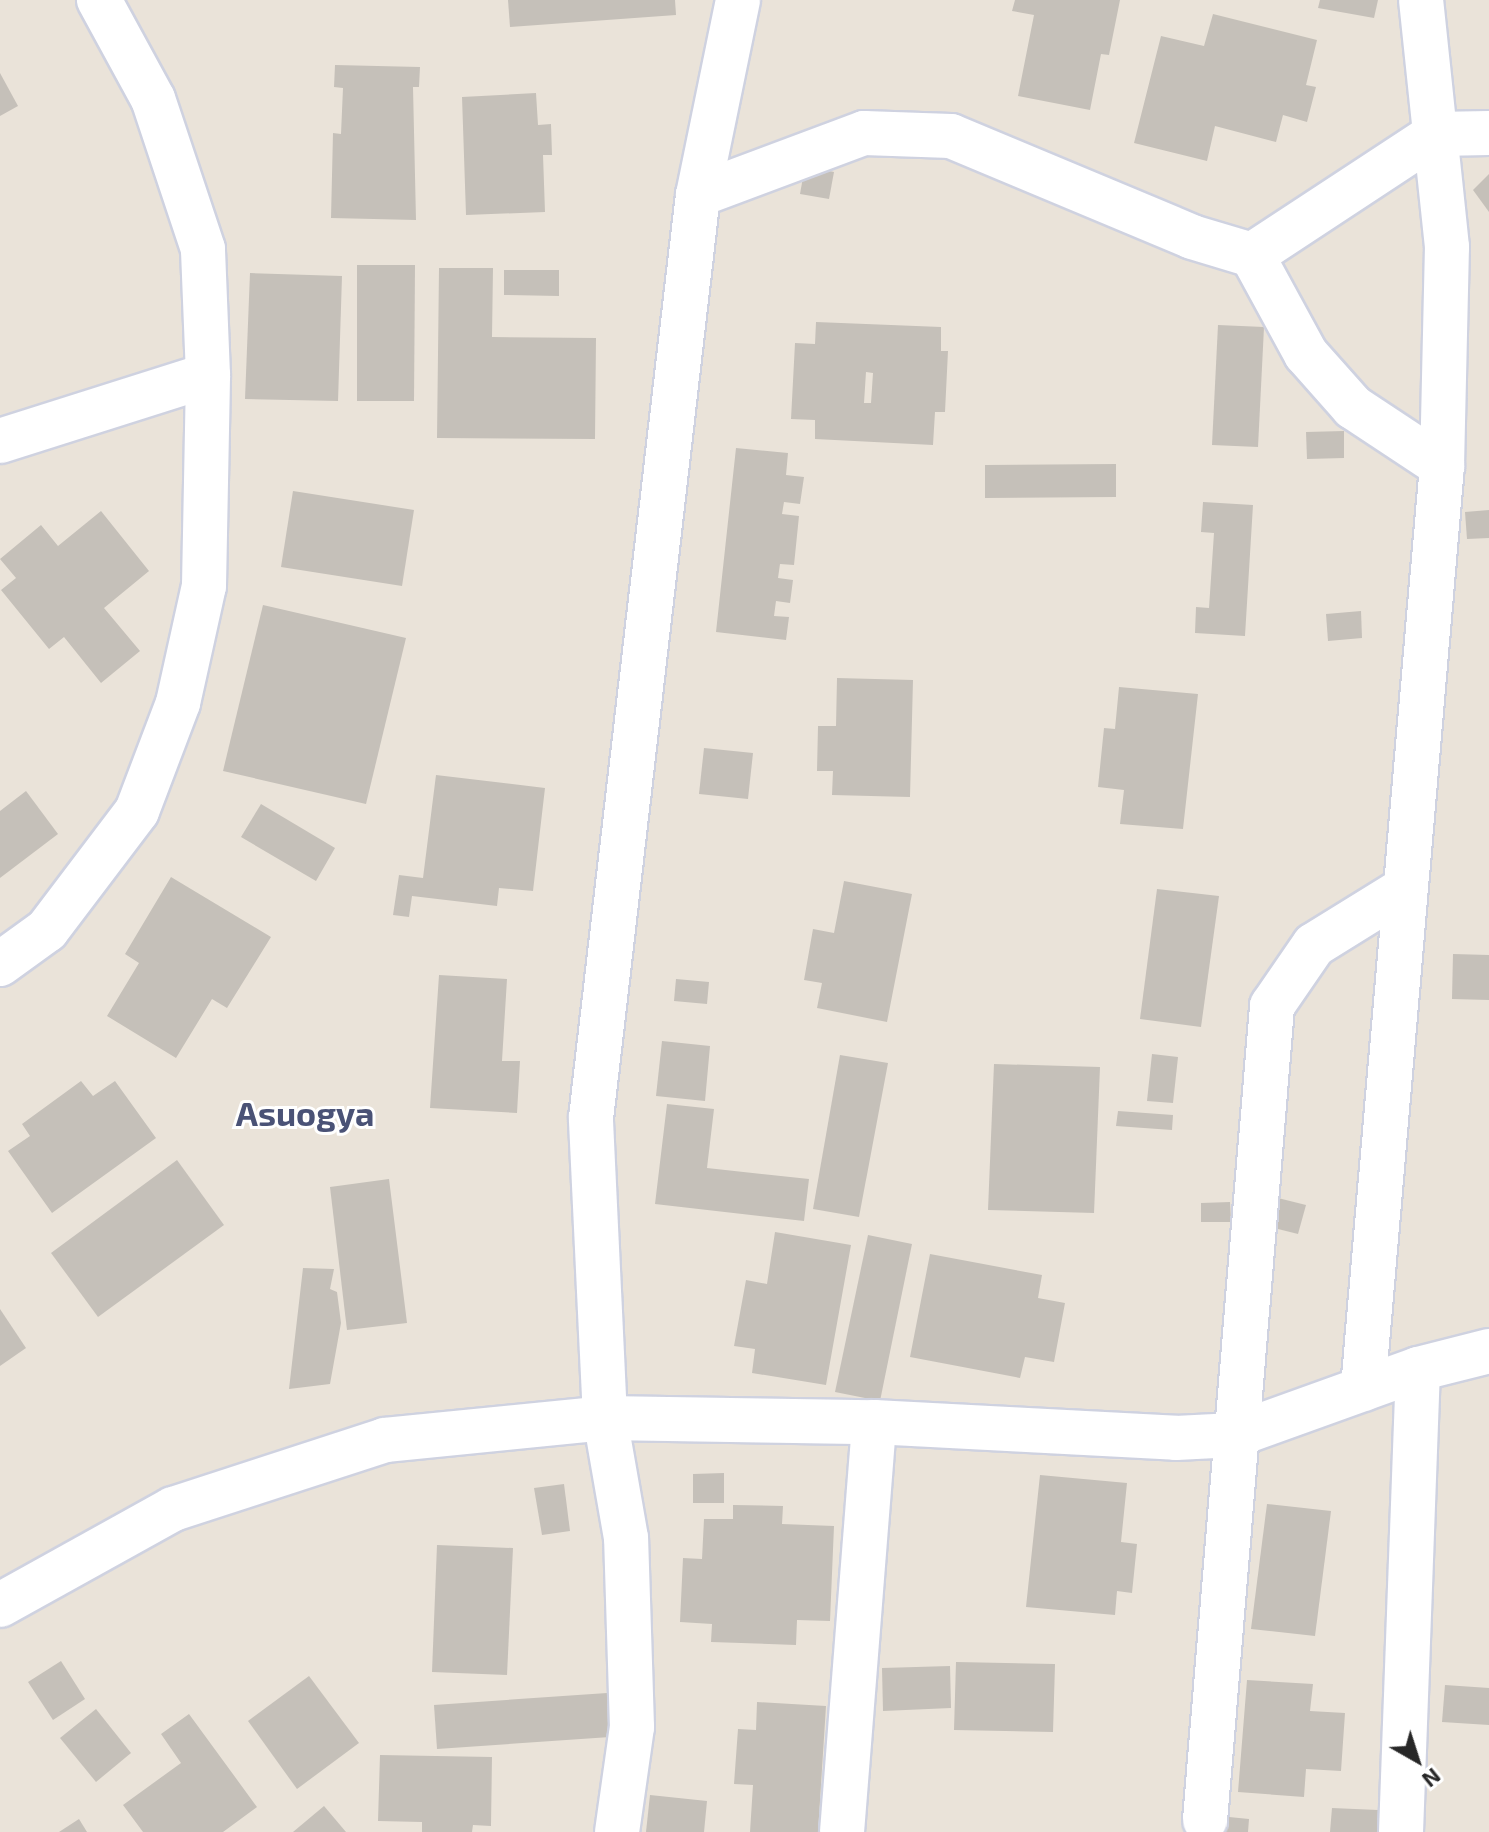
<!DOCTYPE html>
<style>
body{margin:0}
#map{position:relative;width:1489px;height:1832px;overflow:hidden;background:#eae3d9;font-family:"Exo 2",sans-serif}
div>[style]{position:absolute}
[style*='--x']{left:calc(var(--x)*1px);top:calc(var(--y)*1px);width:calc(var(--w)*1px);rotate:calc(var(--a)*1deg)}
.building>*{inset:0;background:#c5c0b9}
.roads{filter:drop-shadow(2px 0 #cfd2e0) drop-shadow(-2px 0 #cfd2e0) drop-shadow(0 2px #cfd2e0) drop-shadow(0 -2px #cfd2e0)}
.minor>*{height:44px;margin:-22px;padding:0 22px;transform-origin:22px;border-radius:22px;background:#fff}
span{translate:-50% -50%;white-space:nowrap;text-align:center;line-height:1.15;-webkit-text-stroke:6px #fff;paint-order:stroke}
.district-label{font-size:34px;color:#4a5276;font-weight:700}
.north{position:absolute;left:1377px;top:1720px;width:80px;height:80px;-webkit-text-stroke:6px #fff;paint-order:stroke;rotate:141deg;font-size:22px;font-weight:700;line-height:32px;text-align:center;color:#272727}
.north::after{content:'';display:block;margin:auto;width:28px;height:36px;background:#272727;clip-path:polygon(50% 0,100% 100%,50% 72%,0 100%)}
</style>
<div id="map">
<div class="building">
<i style="clip-path:polygon(508px 0,675px 0,676px 15px,510px 27px)"></i>
<i style="clip-path:polygon(1015px 0,1120px 0,1109px 55px,1101px 54px,1090px 110px,1018px 96px,1034px 15px,1012px 11px)"></i>
<i style="clip-path:polygon(1320px 0,1378px 0,1374px 18px,1318px 8px)"></i>
<i style="clip-path:polygon(1213px 14px,1317px 40px,1306px 85px,1316px 87px,1307px 122px,1283px 115px,1276px 142px,1215px 126px,1207px 161px,1134px 143px,1161px 36px,1204px 46px)"></i>
<i style="clip-path:polygon(335px 65px,420px 67px,419px 87px,413px 87px,416px 220px,331px 218px,333px 133px,341px 134px,343px 88px,334px 87px)"></i>
<i style="clip-path:polygon(0 73px,18px 106px,0 116px)"></i>
<i style="clip-path:polygon(536px 93px,538px 125px,551px 124px,552px 155px,543px 155px,545px 212px,466px 215px,462px 97px)"></i>
<i style="clip-path:polygon(805px 166px,834px 172px,829px 199px,800px 194px)"></i>
<i style="clip-path:polygon(1489px 174px,1489px 212px,1473px 190px)"></i>
<i style="clip-path:polygon(357px 265px,415px 265px,414px 401px,357px 401px)"></i>
<i style="clip-path:polygon(439px 268px,493px 268px,492px 337px,596px 338px,595px 439px,437px 438px)"></i>
<i style="clip-path:polygon(504px 270px,559px 270px,559px 296px,504px 295px)"></i>
<i style="clip-path:polygon(250px 273px,342px 276px,338px 401px,245px 399px)"></i>
<i style="clip-path:polygon(evenodd,816px 322px,941px 327px,941px 351px,948px 351px,945px 412px,935px 412px,933px 445px,815px 439px,815px 420px,791px 419px,795px 343px,815px 344px,816px 322px,866px 372px,873px 373px,871px 403px,864px 403px,866px 372px)"></i>
<i style="clip-path:polygon(1218px 325px,1264px 327px,1258px 447px,1212px 445px)"></i>
<i style="clip-path:polygon(1344px 431px,1344px 458px,1307px 459px,1306px 432px)"></i>
<i style="clip-path:polygon(736px 448px,788px 453px,786px 475px,804px 477px,800px 504px,784px 502px,782px 514px,799px 516px,794px 565px,780px 564px,778px 578px,793px 580px,790px 603px,776px 601px,774px 616px,789px 617px,786px 640px,716px 632px)"></i>
<i style="clip-path:polygon(1116px 464px,1116px 497px,985px 498px,985px 465px)"></i>
<i style="clip-path:polygon(293px 491px,414px 510px,402px 586px,281px 567px)"></i>
<i style="clip-path:polygon(1203px 502px,1253px 505px,1245px 636px,1195px 633px,1196px 607px,1209px 608px,1214px 533px,1201px 532px)"></i>
<i style="clip-path:polygon(1489px 510px,1489px 538px,1467px 539px,1465px 512px)"></i>
<i style="clip-path:polygon(101px 511px,149px 571px,104px 608px,140px 651px,101px 683px,64px 637px,49px 649px,1px 590px,16px 578px,0 559px,41px 525px,58px 546px)"></i>
<i style="clip-path:polygon(263px 605px,406px 638px,366px 804px,223px 771px)"></i>
<i style="clip-path:polygon(1361px 611px,1362px 638px,1328px 641px,1326px 614px)"></i>
<i style="clip-path:polygon(837px 678px,913px 680px,910px 797px,832px 795px,833px 771px,817px 771px,818px 726px,836px 726px)"></i>
<i style="clip-path:polygon(1119px 687px,1198px 694px,1183px 829px,1120px 824px,1124px 790px,1098px 787px,1104px 728px,1115px 729px)"></i>
<i style="clip-path:polygon(704px 748px,753px 753px,748px 799px,699px 794px)"></i>
<i style="clip-path:polygon(436px 775px,545px 788px,533px 891px,499px 888px,497px 906px,412px 896px,409px 917px,393px 915px,399px 875px,423px 878px)"></i>
<i style="clip-path:polygon(26px 791px,58px 834px,0 878px,0 811px)"></i>
<i style="clip-path:polygon(261px 804px,335px 848px,316px 881px,241px 837px)"></i>
<i style="clip-path:polygon(171px 877px,271px 937px,227px 1008px,212px 999px,176px 1058px,107px 1016px,139px 963px,125px 954px)"></i>
<i style="clip-path:polygon(844px 881px,912px 894px,887px 1022px,817px 1008px,822px 983px,804px 980px,813px 929px,834px 933px)"></i>
<i style="clip-path:polygon(1157px 889px,1219px 896px,1201px 1027px,1140px 1019px)"></i>
<i style="clip-path:polygon(1453px 954px,1489px 955px,1489px 1000px,1452px 999px)"></i>
<i style="clip-path:polygon(439px 975px,507px 979px,502px 1061px,520px 1061px,517px 1113px,430px 1108px)"></i>
<i style="clip-path:polygon(676px 979px,709px 982px,707px 1004px,674px 1001px)"></i>
<i style="clip-path:polygon(662px 1041px,710px 1046px,705px 1101px,656px 1096px)"></i>
<i style="clip-path:polygon(1152px 1054px,1178px 1057px,1173px 1103px,1147px 1101px)"></i>
<i style="clip-path:polygon(840px 1055px,888px 1063px,859px 1217px,813px 1209px)"></i>
<i style="clip-path:polygon(994px 1064px,1100px 1067px,1094px 1213px,988px 1210px)"></i>
<i style="clip-path:polygon(81px 1081px,93px 1096px,115px 1081px,156px 1138px,52px 1213px,8px 1151px,30px 1136px,22px 1124px)"></i>
<i style="clip-path:polygon(667px 1104px,714px 1109px,707px 1168px,809px 1179px,804px 1221px,655px 1204px)"></i>
<i style="clip-path:polygon(1118px 1111px,1173px 1115px,1172px 1130px,1116px 1126px)"></i>
<i style="clip-path:polygon(177px 1160px,224px 1225px,98px 1317px,51px 1253px)"></i>
<i style="clip-path:polygon(389px 1179px,407px 1323px,347px 1330px,330px 1187px)"></i>
<i style="clip-path:polygon(1278px 1198px,1306px 1205px,1298px 1234px,1270px 1227px)"></i>
<i style="clip-path:polygon(1230px 1202px,1231px 1222px,1201px 1222px,1201px 1203px)"></i>
<i style="clip-path:polygon(775px 1232px,851px 1245px,826px 1385px,752px 1373px,755px 1349px,734px 1346px,746px 1280px,767px 1284px)"></i>
<i style="clip-path:polygon(868px 1235px,912px 1244px,880px 1401px,835px 1392px)"></i>
<i style="clip-path:polygon(930px 1254px,1042px 1275px,1038px 1298px,1065px 1303px,1054px 1362px,1025px 1357px,1020px 1378px,910px 1357px)"></i>
<i style="clip-path:polygon(303px 1268px,334px 1269px,330px 1289px,337px 1292px,341px 1323px,330px 1384px,289px 1389px)"></i>
<i style="clip-path:polygon(0 1309px,26px 1348px,0 1366px)"></i>
<i style="clip-path:polygon(724px 1473px,724px 1503px,693px 1503px,693px 1474px)"></i>
<i style="clip-path:polygon(1040px 1475px,1127px 1483px,1121px 1542px,1137px 1544px,1132px 1593px,1117px 1591px,1115px 1615px,1026px 1607px)"></i>
<i style="clip-path:polygon(564px 1484px,570px 1531px,542px 1535px,534px 1488px)"></i>
<i style="clip-path:polygon(1267px 1504px,1331px 1511px,1315px 1636px,1251px 1629px)"></i>
<i style="clip-path:polygon(733px 1505px,783px 1506px,782px 1524px,834px 1526px,830px 1621px,797px 1620px,796px 1645px,711px 1642px,712px 1624px,680px 1622px,683px 1558px,702px 1559px,704px 1519px,733px 1519px)"></i>
<i style="clip-path:polygon(437px 1545px,513px 1548px,507px 1675px,432px 1672px)"></i>
<i style="clip-path:polygon(61px 1661px,85px 1699px,53px 1720px,28px 1682px)"></i>
<i style="clip-path:polygon(956px 1662px,1055px 1664px,1053px 1732px,954px 1730px)"></i>
<i style="clip-path:polygon(950px 1666px,951px 1708px,883px 1711px,882px 1668px)"></i>
<i style="clip-path:polygon(309px 1676px,359px 1743px,297px 1789px,248px 1721px)"></i>
<i style="clip-path:polygon(1247px 1680px,1313px 1684px,1310px 1711px,1345px 1713px,1341px 1771px,1306px 1769px,1304px 1797px,1238px 1792px)"></i>
<i style="clip-path:polygon(1445px 1685px,1489px 1688px,1489px 1725px,1442px 1722px)"></i>
<i style="clip-path:polygon(607px 1693px,610px 1737px,437px 1749px,434px 1705px)"></i>
<i style="clip-path:polygon(757px 1702px,826px 1706px,818px 1832px,750px 1832px,753px 1785px,734px 1784px,738px 1729px,756px 1730px)"></i>
<i style="clip-path:polygon(96px 1709px,131px 1753px,96px 1782px,60px 1738px)"></i>
<i style="clip-path:polygon(189px 1714px,257px 1807px,223px 1832px,143px 1832px,123px 1805px,181px 1763px,161px 1734px)"></i>
<i style="clip-path:polygon(380px 1755px,492px 1757px,491px 1826px,473px 1825px,472px 1832px,422px 1832px,422px 1822px,378px 1821px)"></i>
<i style="clip-path:polygon(650px 1795px,707px 1801px,704px 1832px,646px 1832px)"></i>
<i style="clip-path:polygon(324px 1806px,346px 1832px,293px 1832px)"></i>
<i style="clip-path:polygon(1332px 1808px,1378px 1810px,1377px 1832px,1330px 1832px)"></i>
<i style="clip-path:polygon(1219px 1816px,1249px 1819px,1248px 1832px,1217px 1832px)"></i>
<i style="clip-path:polygon(79px 1819px,87px 1832px,59px 1832px)"></i>
</div>
<div class="roads">
<div class="minor">
<i style="--x:698;--y:195;--w:177;--a:-20.5"></i>
<i style="--x:864;--y:133;--w:87;--a:2"></i>
<i style="--x:951;--y:136;--w:261;--a:22.7"></i>
<i style="--x:1192;--y:237;--w:63;--a:16.7"></i>
<i style="--x:1252;--y:255;--w:220;--a:-33.3"></i>
<i style="--x:1436;--y:134;--w:53;--a:-1.1"></i>
<i style="--x:1252;--y:255;--w:113;--a:61.4"></i>
<i style="--x:1306;--y:354;--w:71;--a:48.4"></i>
<i style="--x:1353;--y:407;--w:107;--a:33.5"></i>
<i style="--x:0;--y:441;--w:218;--a:-17.6"></i>
<i style="--x:0;--y:964;--w:58;--a:-35.9"></i>
<i style="--x:47;--y:930;--w:149;--a:-52.9"></i>
<i style="--x:137;--y:811;--w:116;--a:-69.2"></i>
<i style="--x:178;--y:703;--w:120;--a:-77.5"></i>
<i style="--x:204;--y:586;--w:211;--a:-88.9"></i>
<i style="--x:208;--y:375;--w:126;--a:-92.3"></i>
<i style="--x:203;--y:249;--w:158;--a:-108.4"></i>
<i style="--x:153;--y:99;--w:113;--a:-118.6"></i>
<i style="--x:1363;--y:1389;--w:926;--a:-85.11"></i>
<i style="--x:1442;--y:466;--w:219;--a:-88.7"></i>
<i style="--x:1447;--y:247;--w:248;--a:-96"></i>
<i style="--x:0;--y:1605;--w:198;--a:-29"></i>
<i style="--x:173;--y:1509;--w:223;--a:-18"></i>
<i style="--x:385;--y:1440;--w:221;--a:-5.7"></i>
<i style="--x:605;--y:1418;--w:269;--a:0.9"></i>
<i style="--x:874;--y:1422;--w:302;--a:3"></i>
<i style="--x:1176;--y:1438;--w:59;--a:-2.9"></i>
<i style="--x:1235;--y:1435;--w:195;--a:-19.8"></i>
<i style="--x:1418;--y:1369;--w:73;--a:-14.2"></i>
<i style="--x:1205;--y:1820;--w:817;--a:-85.29"></i>
<i style="--x:1272;--y:1006;--w:74;--a:-55.5"></i>
<i style="--x:1314;--y:945;--w:108;--a:-31.8"></i>
<i style="--x:617;--y:1832;--w:106;--a:-81.9"></i>
<i style="--x:632;--y:1727;--w:189;--a:-91.8"></i>
<i style="--x:626;--y:1538;--w:122;--a:-99.9"></i>
<i style="--x:605;--y:1418;--w:300;--a:-92.7"></i>
<i style="--x:591;--y:1118;--w:929;--a:-83.39"></i>
<i style="--x:698;--y:195;--w:199;--a:-78.4"></i>
<i style="--x:842;--y:1832;--w:411;--a:-85.5"></i>
<i style="--x:1401;--y:1832;--w:463;--a:-87.9"></i>
</div>
</div>
<div class="district-label">
<span style="left:305px;top:1113px">Asuogya</span>
</div>
<div class="north">N</div>
</div>
